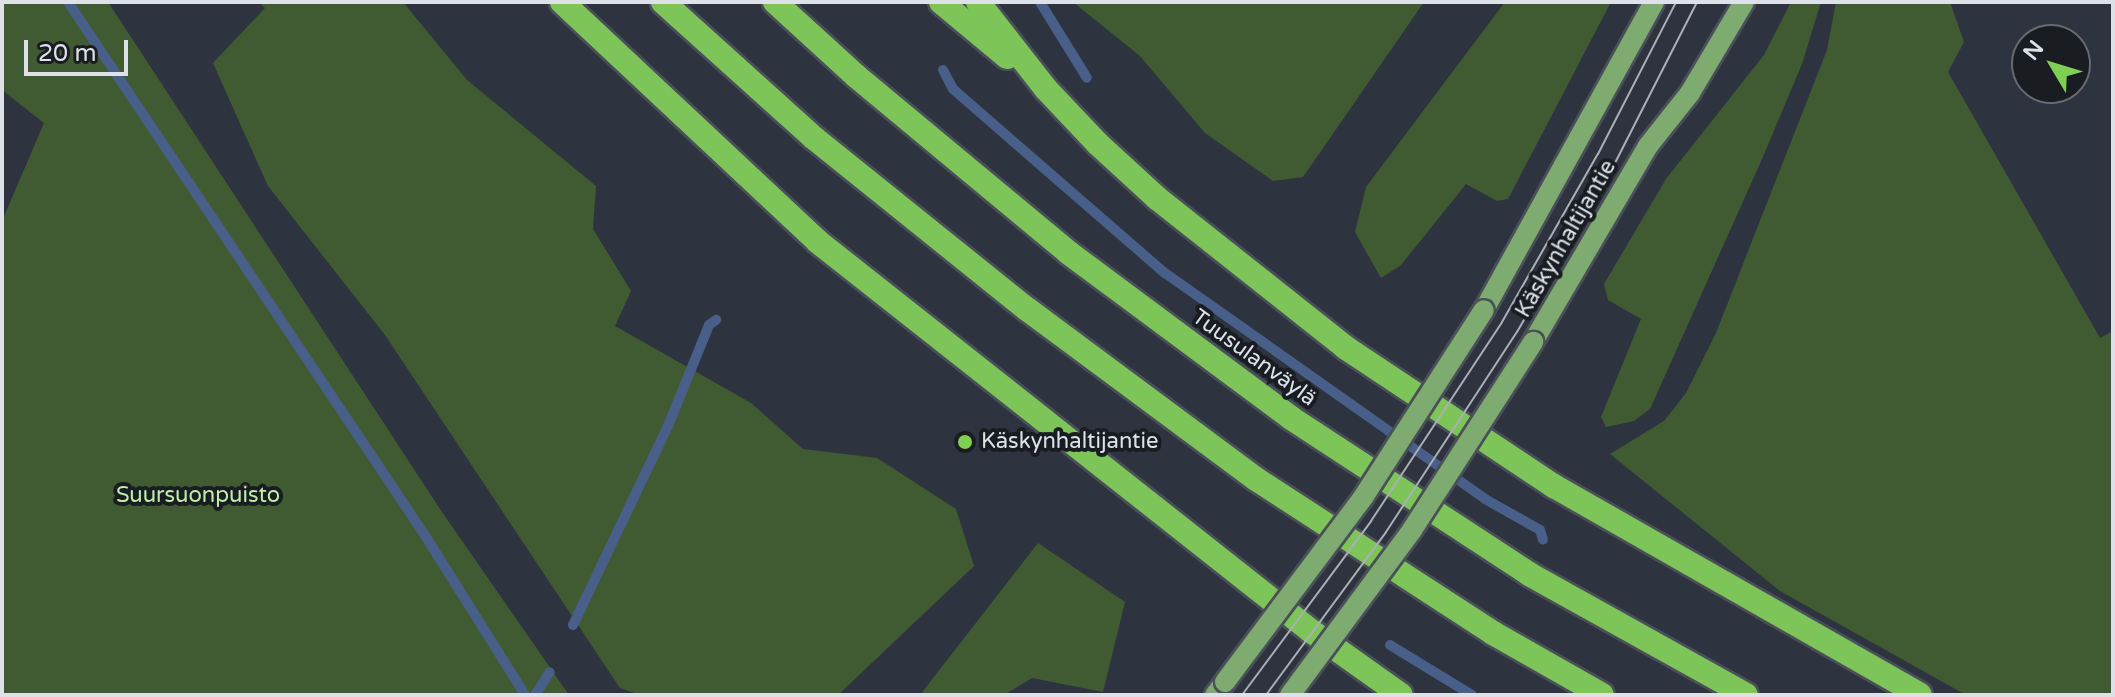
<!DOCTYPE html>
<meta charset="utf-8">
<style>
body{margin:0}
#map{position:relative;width:2115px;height:697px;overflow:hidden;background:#2e343f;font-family:"Varela Round",sans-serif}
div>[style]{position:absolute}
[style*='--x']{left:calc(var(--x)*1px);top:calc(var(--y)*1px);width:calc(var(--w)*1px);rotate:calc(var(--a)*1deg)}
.green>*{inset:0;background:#405b32}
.stream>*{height:10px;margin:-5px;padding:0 5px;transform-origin:5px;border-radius:5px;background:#485f89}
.roads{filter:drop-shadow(2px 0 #4a4f58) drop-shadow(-2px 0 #4a4f58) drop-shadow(0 2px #4a4f58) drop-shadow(0 -2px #4a4f58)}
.major>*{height:20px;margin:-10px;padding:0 10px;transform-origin:10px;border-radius:10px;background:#7eab70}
.highway>*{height:24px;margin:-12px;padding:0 12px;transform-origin:12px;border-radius:12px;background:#7ec559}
.tram>*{height:2px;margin:-1px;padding:0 1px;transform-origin:1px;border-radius:1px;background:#abafb8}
.bridges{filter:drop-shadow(2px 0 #4a4f58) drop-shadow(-2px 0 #4a4f58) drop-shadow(0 2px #4a4f58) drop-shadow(0 -2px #4a4f58)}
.major-bridge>*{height:20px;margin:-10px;padding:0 10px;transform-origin:10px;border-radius:10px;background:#7eab70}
.dots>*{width:22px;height:22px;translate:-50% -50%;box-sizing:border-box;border:4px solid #191c21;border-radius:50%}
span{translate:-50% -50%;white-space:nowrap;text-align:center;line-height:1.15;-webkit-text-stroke:8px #191c21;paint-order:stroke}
.street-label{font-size:22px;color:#dde1e8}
.poi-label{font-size:22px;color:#dde1e8}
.left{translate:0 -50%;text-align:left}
.park-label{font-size:22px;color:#bdeda8}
.frame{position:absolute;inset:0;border:4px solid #dde1e8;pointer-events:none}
.north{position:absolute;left:2011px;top:24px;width:80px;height:80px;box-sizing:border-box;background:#191c21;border:2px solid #676b71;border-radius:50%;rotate:308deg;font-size:22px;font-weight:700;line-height:32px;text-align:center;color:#dde1e8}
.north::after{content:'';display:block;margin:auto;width:28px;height:36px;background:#7fd052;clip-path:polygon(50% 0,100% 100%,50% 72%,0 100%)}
.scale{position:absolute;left:24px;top:40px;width:104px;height:36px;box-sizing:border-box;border:4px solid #dde1e8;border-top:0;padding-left:10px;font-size:24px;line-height:28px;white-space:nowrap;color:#dde1e8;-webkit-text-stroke:6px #191c21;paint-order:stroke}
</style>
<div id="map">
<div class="green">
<i style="clip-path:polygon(2px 2px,108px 2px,442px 512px,569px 695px,2px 695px,2px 221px,44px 123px,2px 90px)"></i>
<i style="clip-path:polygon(259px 2px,403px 2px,467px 80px,596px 186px,593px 229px,631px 291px,615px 326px,751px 403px,803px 449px,877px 458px,956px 509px,974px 566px,838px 695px,640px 695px,620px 688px,385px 335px,268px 186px,213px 63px,265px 8px)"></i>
<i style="clip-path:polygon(1073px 2px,1424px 2px,1303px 177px,1273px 181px,1205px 133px,1140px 56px)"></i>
<i style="clip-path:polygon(1505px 2px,1611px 2px,1508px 199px,1497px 201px,1466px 184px,1401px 265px,1381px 278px,1355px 232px,1366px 187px)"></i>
<i style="clip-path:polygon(1791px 2px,1821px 2px,1802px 64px,1762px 159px,1650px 409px,1634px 421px,1606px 427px,1601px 417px,1641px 319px,1608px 300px,1604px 284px,1666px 179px,1764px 55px)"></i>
<i style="clip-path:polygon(1836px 2px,1950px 2px,1964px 42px,1948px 72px,2100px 338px,2113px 331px,2113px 695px,1966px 695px,1780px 591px,1610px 454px,1664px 421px,1686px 393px,1716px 333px,1827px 50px)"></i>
<i style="clip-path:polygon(1038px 543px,1125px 602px,1103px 692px,1032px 678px,1004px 695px,920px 695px)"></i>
</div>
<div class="stream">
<i style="--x:68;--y:2;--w:644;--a:56.21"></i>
<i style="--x:426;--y:537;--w:186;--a:57.9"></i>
<i style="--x:1040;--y:2;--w:89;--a:58.3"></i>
<i style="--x:943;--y:70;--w:21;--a:62"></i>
<i style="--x:953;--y:89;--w:281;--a:41"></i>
<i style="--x:1165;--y:273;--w:392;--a:35.2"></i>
<i style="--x:1485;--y:499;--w:63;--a:29.4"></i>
<i style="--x:1540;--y:530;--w:10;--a:73"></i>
<i style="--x:573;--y:625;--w:221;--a:-64.5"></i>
<i style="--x:668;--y:426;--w:109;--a:-67.9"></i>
<i style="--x:709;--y:325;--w:9;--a:-36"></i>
<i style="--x:1390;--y:645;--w:96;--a:31.4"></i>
<i style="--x:535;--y:695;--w:27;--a:-57"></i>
</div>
<div class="roads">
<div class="major">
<i style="--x:1484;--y:310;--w:352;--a:-61.1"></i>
<i style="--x:1533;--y:342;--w:227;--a:-59.6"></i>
<i style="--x:1648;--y:146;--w:68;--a:-51.6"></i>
<i style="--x:1690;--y:93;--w:106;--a:-59.3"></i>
<i style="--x:1215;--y:695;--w:16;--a:-52"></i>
</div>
<div class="highway">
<i style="--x:562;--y:2;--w:349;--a:43.1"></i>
<i style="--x:817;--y:241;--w:629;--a:38.29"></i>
<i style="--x:1311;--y:631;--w:110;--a:35.4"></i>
<i style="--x:663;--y:2;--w:203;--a:42"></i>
<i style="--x:814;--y:138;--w:273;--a:38.8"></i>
<i style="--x:1027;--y:309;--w:285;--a:36.6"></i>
<i style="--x:1256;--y:479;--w:283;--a:33"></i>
<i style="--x:1493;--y:633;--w:125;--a:29.6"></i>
<i style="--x:775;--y:2;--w:110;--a:42.4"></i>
<i style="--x:856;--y:76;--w:277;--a:39.7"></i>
<i style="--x:1069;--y:253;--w:277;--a:36.6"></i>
<i style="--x:1291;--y:418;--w:285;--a:33.2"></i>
<i style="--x:1529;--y:574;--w:248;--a:29.1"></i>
<i style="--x:941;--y:2;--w:86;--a:39.8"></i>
<i style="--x:978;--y:2;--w:110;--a:52"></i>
<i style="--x:1046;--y:89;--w:76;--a:46.6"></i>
<i style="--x:1098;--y:144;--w:80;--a:42.5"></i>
<i style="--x:1157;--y:198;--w:241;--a:38.4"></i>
<i style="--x:1346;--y:348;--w:250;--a:33.6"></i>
<i style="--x:1554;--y:486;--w:421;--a:29.7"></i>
</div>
</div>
<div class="tram">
<i style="--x:1242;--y:695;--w:217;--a:-53.4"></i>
<i style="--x:1371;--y:521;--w:238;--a:-56.6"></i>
<i style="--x:1502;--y:322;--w:193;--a:-60.3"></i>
<i style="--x:1598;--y:154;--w:171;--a:-62.8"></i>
<i style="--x:1266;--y:695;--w:202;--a:-53.6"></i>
<i style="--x:1386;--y:532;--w:239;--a:-56.8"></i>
<i style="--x:1517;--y:332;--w:195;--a:-59.9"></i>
<i style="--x:1615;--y:163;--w:181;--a:-63"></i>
</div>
<div class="bridges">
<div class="major-bridge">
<i style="--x:1225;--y:682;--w:232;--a:-53.2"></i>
<i style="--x:1364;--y:496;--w:221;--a:-57.2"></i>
<i style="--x:1290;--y:695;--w:205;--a:-53.5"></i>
<i style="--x:1412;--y:530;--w:224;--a:-57.2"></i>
</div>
</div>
<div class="dots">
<i style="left:965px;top:442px;background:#7fd052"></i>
</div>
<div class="street-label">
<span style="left:1566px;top:239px;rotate:-60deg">Käskynhaltijantie</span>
<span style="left:1254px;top:358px;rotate:36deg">Tuusulanväylä</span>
</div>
<div class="poi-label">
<span class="left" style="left:981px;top:442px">Käskynhaltijantie</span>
</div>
<div class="park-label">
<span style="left:198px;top:496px">Suursuonpuisto</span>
</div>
<div class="frame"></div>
<div class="north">N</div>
<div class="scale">20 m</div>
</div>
